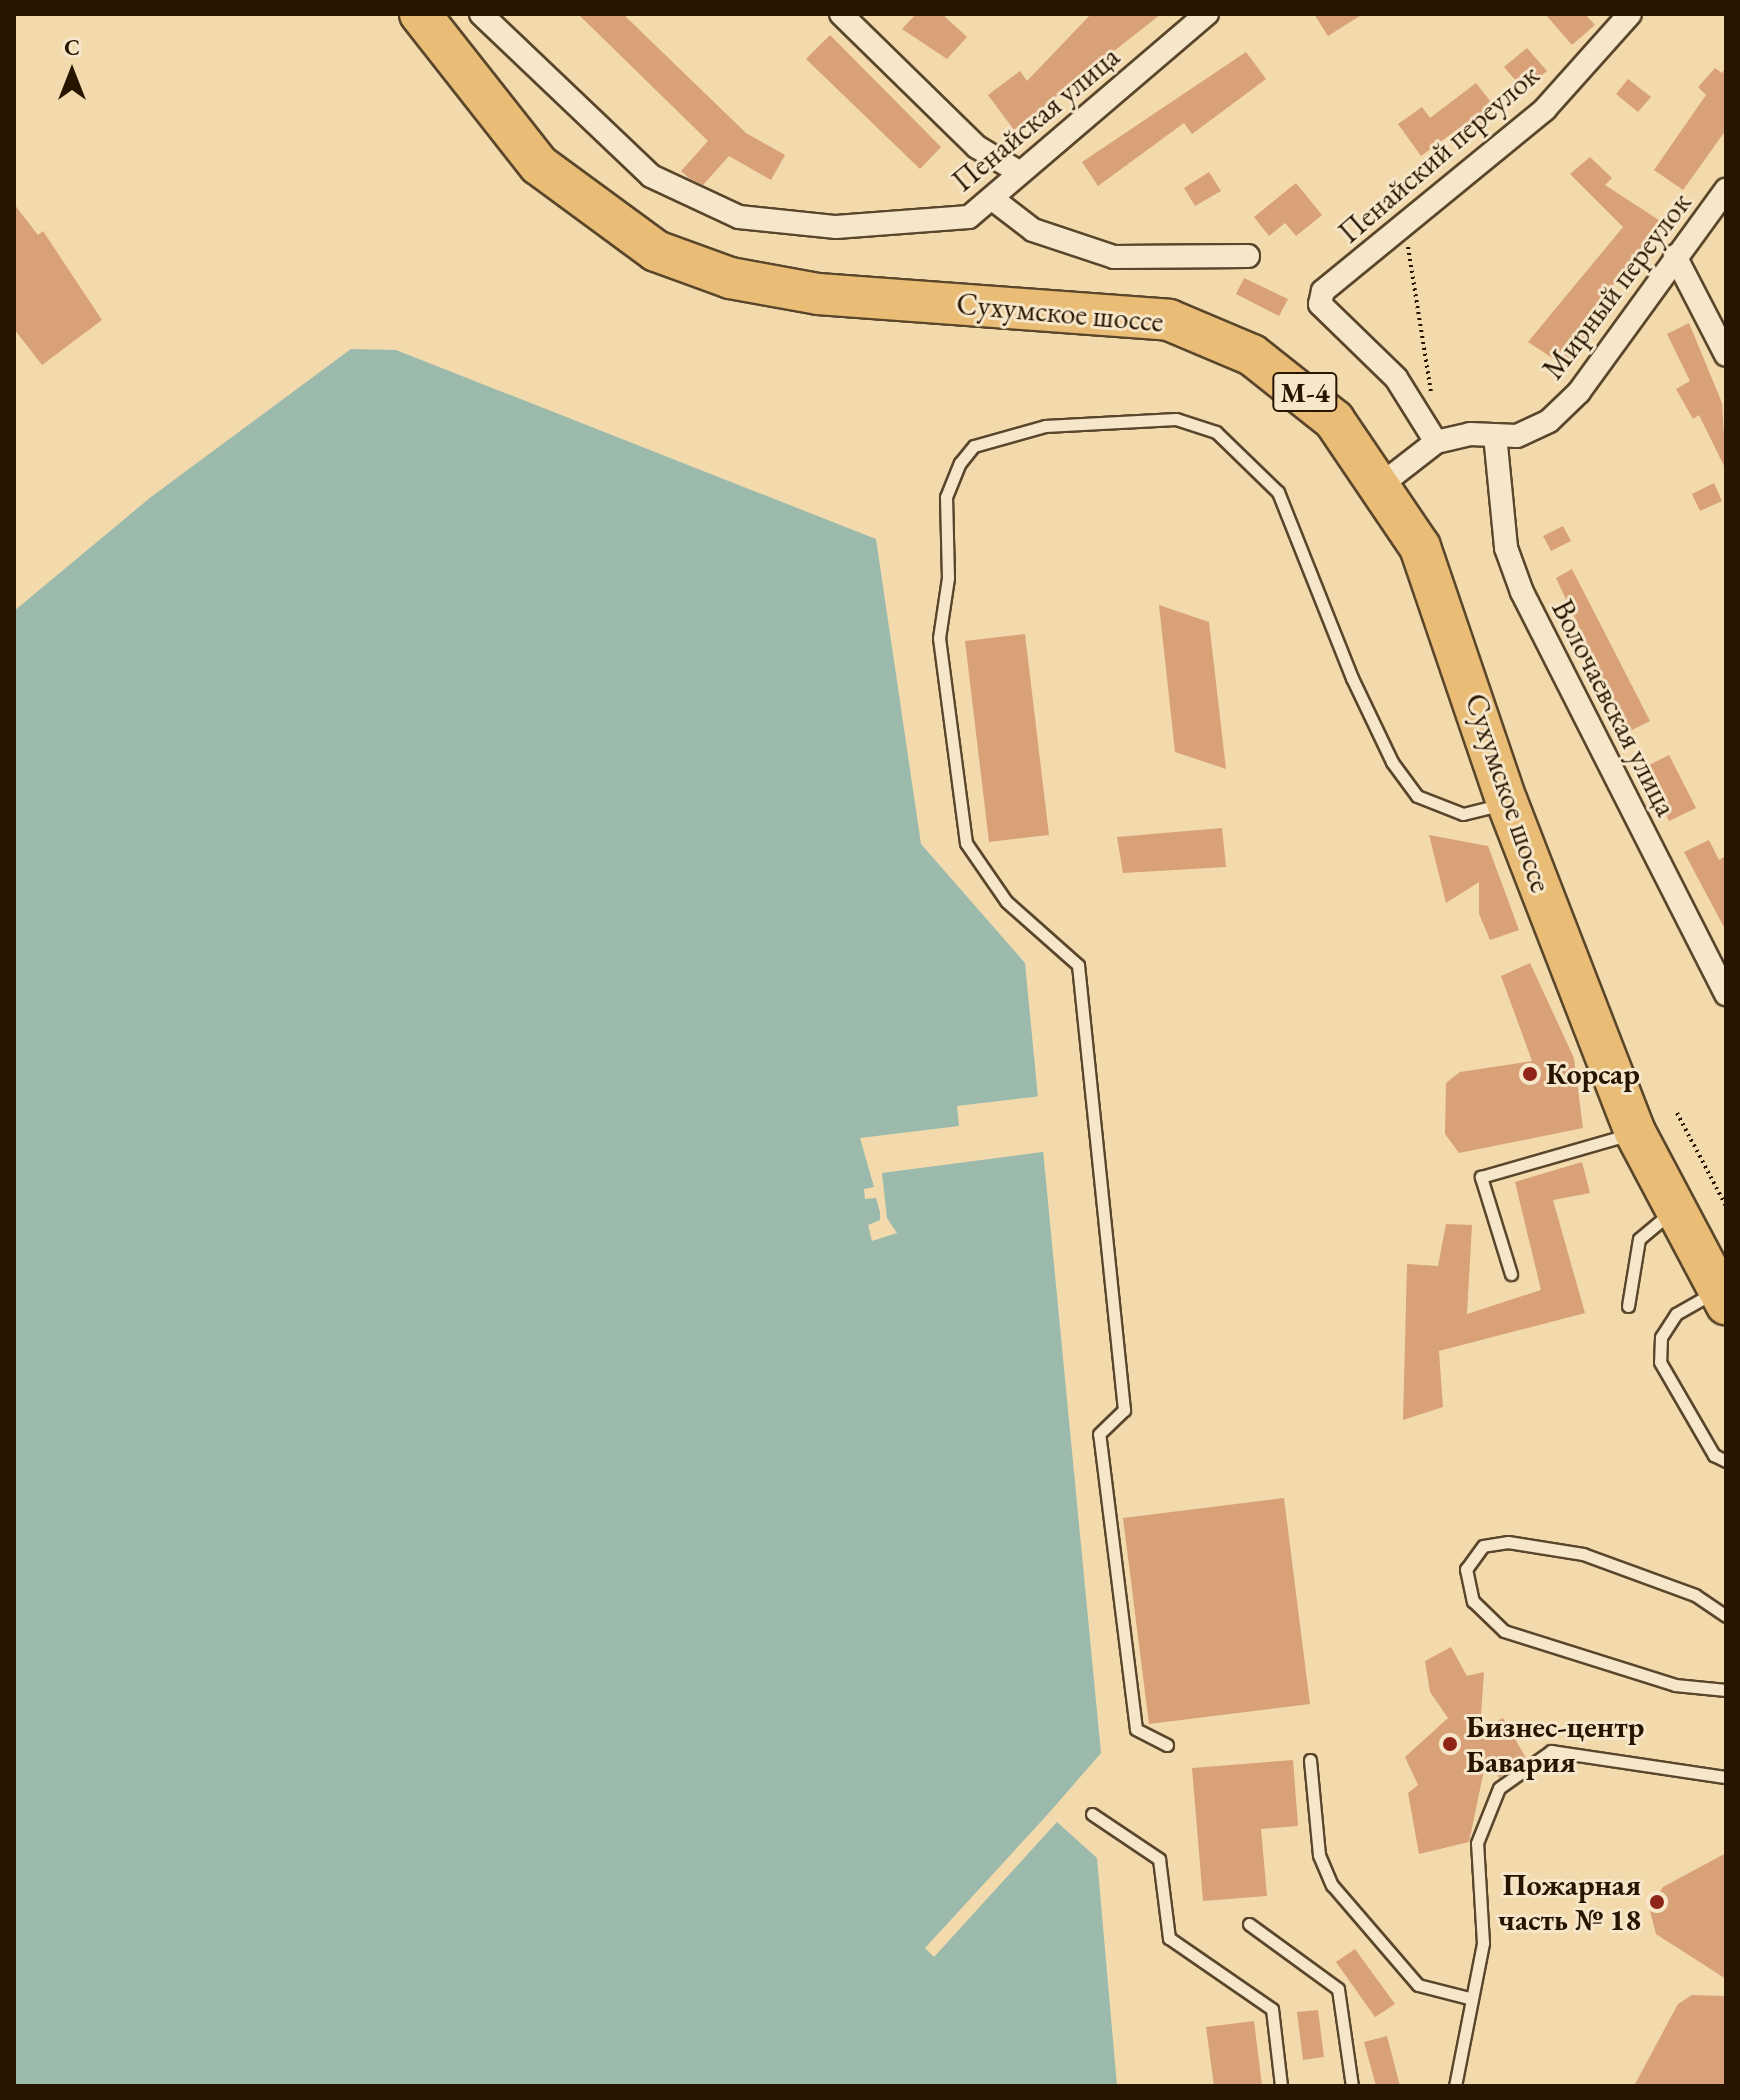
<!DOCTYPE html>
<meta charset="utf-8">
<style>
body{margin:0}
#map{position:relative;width:1740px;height:2100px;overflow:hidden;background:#f2daad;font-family:"EB Garamond",serif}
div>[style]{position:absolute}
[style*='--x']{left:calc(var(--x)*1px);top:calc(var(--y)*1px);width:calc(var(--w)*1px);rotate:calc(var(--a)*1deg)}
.water>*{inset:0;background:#9bbaac}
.pier>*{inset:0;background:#f2daad}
.building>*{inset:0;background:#d9a178}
.path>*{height:4px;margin-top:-2px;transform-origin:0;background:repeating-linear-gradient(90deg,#281500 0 2px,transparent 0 6px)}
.roads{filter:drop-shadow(2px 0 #5a462b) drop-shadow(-2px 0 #5a462b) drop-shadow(0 2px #5a462b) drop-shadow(0 -2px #5a462b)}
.lane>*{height:11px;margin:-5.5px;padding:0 5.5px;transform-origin:5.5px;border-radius:5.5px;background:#f7e7ca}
.street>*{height:22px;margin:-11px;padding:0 11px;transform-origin:11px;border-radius:11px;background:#f7e7ca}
.highway>*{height:40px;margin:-20px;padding:0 20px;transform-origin:20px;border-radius:20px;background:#e9bd76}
.dots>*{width:22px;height:22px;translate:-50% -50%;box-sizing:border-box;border:4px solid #f7e7ca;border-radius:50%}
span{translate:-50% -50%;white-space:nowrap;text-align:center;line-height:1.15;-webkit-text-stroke:6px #f7e7ca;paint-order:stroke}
.shield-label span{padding:2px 6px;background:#f7e7ca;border:2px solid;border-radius:6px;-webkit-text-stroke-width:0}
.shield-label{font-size:28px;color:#281500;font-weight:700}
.street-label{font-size:30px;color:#281500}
.poi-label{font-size:30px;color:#281500;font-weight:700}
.left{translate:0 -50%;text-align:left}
.right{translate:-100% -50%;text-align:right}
.frame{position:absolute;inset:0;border:16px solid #281500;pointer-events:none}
.north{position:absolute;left:32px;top:32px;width:80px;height:80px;-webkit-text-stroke:6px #f7e7ca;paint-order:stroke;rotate:0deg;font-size:22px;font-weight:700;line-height:32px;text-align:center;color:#281500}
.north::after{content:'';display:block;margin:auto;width:28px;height:36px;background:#281500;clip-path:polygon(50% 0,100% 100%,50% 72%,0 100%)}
</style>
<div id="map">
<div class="water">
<i style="clip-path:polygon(351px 349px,396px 350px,876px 539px,921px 844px,1025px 963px,1101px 1753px,1048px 1814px,1097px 1858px,1117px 2086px,14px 2086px,14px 611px,151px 497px)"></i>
</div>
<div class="pier">
<i style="clip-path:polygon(1042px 1096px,1050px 1151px,882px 1173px,887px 1218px,897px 1233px,872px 1241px,868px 1225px,880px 1220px,880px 1212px,876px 1198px,865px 1199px,864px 1189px,874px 1187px,860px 1138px,959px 1126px,957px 1106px)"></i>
<i style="clip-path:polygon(1048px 1814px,1057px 1822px,934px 1957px,925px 1948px)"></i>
</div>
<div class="building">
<i style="clip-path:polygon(578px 14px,623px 14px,746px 133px,785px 155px,771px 180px,729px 156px,703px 185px,689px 178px,681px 171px,708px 141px)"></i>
<i style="clip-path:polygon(916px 14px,942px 14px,967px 37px,947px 59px,902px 29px)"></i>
<i style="clip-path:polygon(1091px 14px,1161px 14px,1014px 130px,988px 95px,1020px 71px,1027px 81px)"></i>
<i style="clip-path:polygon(1314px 14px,1363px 14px,1328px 36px)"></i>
<i style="clip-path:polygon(1545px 14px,1585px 14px,1595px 25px,1572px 45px)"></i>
<i style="clip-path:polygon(830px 35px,941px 147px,920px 169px,806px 59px)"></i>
<i style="clip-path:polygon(1527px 48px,1547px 71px,1524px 90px,1504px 67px)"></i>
<i style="clip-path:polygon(1246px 52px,1266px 79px,1192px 134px,1184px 123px,1098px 186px,1082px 162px)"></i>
<i style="clip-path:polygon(1726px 67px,1726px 130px,1683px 190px,1654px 170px,1706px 95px,1698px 87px,1715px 68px,1722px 73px)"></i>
<i style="clip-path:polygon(1628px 79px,1651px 97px,1638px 112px,1616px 94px)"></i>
<i style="clip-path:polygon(1476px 83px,1499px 112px,1473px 132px,1466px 123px,1421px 156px,1398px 124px,1422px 107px,1430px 118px)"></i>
<i style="clip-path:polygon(1590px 157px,1612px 178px,1605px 185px,1665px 224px,1604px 296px,1610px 301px,1566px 367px,1528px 342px,1623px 227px,1570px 174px)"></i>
<i style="clip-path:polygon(1209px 172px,1221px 191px,1195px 206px,1184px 188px)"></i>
<i style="clip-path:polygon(1296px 183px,1322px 215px,1296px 236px,1285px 223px,1269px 236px,1254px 217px)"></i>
<i style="clip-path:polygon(14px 204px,38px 235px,43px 231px,102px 320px,42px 365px,14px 329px)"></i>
<i style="clip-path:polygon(1244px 278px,1288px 299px,1279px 316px,1236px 294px)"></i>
<i style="clip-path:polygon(1689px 323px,1722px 403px,1726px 470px,1699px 415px,1693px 419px,1676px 389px,1690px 381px,1667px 334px)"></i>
<i style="clip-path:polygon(1714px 483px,1722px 501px,1700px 511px,1692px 494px)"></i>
<i style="clip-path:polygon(1563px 526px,1571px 541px,1551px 551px,1543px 536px)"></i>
<i style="clip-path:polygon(1572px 569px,1650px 721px,1628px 732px,1556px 578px)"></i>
<i style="clip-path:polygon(1159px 605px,1209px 622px,1226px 769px,1175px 752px)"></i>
<i style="clip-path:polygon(1025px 634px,1049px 835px,989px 842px,965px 641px)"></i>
<i style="clip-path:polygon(1669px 755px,1696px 808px,1669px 821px,1643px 768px)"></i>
<i style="clip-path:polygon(1222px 828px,1226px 867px,1123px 873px,1117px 837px)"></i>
<i style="clip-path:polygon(1429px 835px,1488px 846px,1519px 930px,1490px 940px,1479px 914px,1479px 882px,1446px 903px)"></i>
<i style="clip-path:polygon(1709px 840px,1719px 860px,1726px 856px,1726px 931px,1684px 852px)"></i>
<i style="clip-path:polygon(1530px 963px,1574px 1058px,1583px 1128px,1459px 1153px,1445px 1134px,1446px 1083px,1460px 1072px,1532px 1061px,1501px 976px)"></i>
<i style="clip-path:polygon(1582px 1162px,1590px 1193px,1553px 1200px,1585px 1313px,1439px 1351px,1443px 1407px,1403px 1420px,1407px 1264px,1438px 1266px,1446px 1224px,1472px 1225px,1467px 1314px,1541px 1290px,1515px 1182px)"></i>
<i style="clip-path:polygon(1284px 1498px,1310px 1704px,1149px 1724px,1123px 1518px)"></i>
<i style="clip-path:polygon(1451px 1647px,1467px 1676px,1484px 1672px,1480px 1730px,1503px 1718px,1526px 1758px,1499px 1778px,1487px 1756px,1469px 1842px,1419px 1854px,1408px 1793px,1418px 1785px,1405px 1757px,1448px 1718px,1430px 1692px,1425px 1661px)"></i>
<i style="clip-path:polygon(1293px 1760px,1298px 1826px,1261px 1829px,1267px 1896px,1203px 1901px,1192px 1768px)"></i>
<i style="clip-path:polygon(1726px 1853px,1726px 1979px,1656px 1934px,1649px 1907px,1663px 1887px)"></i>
<i style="clip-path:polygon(1355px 1949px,1395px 2004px,1375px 2017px,1336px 1962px)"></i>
<i style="clip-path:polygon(1692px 1995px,1726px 1996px,1726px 2086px,1634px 2086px,1678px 2004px)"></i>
<i style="clip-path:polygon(1318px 2010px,1324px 2057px,1303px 2060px,1297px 2012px)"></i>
<i style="clip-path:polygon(1254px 2021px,1262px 2086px,1214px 2086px,1206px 2027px)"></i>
<i style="clip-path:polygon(1387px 2036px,1400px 2086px,1376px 2086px,1364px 2042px)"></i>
</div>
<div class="path">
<i style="--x:1408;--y:247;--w:147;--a:81"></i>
<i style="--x:1677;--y:1113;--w:105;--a:62.2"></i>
</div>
<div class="roads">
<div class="lane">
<i style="--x:1511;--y:1274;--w:102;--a:-107.2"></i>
<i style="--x:1481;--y:1177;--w:152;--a:-16"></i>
<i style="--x:1711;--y:1294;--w:40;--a:150.3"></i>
<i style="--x:1676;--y:1314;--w:27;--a:123"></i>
<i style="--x:1661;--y:1337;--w:25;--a:92"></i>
<i style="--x:1660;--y:1362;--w:108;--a:59.9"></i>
<i style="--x:1714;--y:1455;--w:13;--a:27"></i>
<i style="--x:1628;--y:1306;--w:68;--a:-80.7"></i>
<i style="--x:1639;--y:1239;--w:39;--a:-40"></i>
<i style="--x:1726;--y:1616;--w:37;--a:-146"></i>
<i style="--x:1695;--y:1595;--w:119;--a:-159.9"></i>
<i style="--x:1583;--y:1554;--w:76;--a:-170.9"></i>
<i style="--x:1508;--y:1542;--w:25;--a:171"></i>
<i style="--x:1483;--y:1546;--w:29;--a:126"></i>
<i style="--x:1466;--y:1569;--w:33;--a:78"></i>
<i style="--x:1473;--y:1601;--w:43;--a:44.1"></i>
<i style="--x:1504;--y:1631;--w:179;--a:17.5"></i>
<i style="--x:1675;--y:1685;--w:51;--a:5.6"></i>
<i style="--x:1167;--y:1745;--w:35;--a:-153"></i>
<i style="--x:1136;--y:1729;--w:297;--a:-97.1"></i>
<i style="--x:1099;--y:1434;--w:35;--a:-44"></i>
<i style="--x:1124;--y:1410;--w:447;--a:-95.9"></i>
<i style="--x:1078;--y:965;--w:96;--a:-138.4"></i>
<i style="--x:1006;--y:901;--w:70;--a:-124.6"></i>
<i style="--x:966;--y:843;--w:207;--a:-97.5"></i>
<i style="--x:939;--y:638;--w:61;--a:-81.5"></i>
<i style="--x:948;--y:578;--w:81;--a:-91.4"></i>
<i style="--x:946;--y:497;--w:37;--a:-68"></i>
<i style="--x:960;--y:463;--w:22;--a:-51"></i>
<i style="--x:974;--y:446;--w:74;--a:-15.7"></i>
<i style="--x:1045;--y:426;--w:131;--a:-3.1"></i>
<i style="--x:1176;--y:419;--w:42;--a:18"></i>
<i style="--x:1216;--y:432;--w:86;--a:44.1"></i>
<i style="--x:1278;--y:492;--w:200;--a:68.3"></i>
<i style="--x:1352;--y:678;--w:93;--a:64.5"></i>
<i style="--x:1392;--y:762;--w:42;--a:53.7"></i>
<i style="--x:1417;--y:796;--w:49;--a:21.4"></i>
<i style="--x:1463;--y:814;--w:41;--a:-14"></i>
<i style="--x:1310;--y:1760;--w:95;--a:84.6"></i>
<i style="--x:1319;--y:1855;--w:33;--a:67"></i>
<i style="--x:1332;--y:1885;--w:132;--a:49.3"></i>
<i style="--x:1418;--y:1985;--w:53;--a:14.3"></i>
<i style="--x:1092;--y:1814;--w:81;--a:33.9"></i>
<i style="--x:1159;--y:1859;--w:80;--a:82.8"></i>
<i style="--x:1169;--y:1938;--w:125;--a:34.6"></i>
<i style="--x:1272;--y:2009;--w:78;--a:83.3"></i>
<i style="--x:1249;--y:1924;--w:110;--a:36.1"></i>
<i style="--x:1338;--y:1989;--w:98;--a:81.8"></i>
<i style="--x:1455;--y:2086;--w:146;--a:-78.9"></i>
<i style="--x:1483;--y:1943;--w:100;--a:-93.4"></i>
<i style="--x:1477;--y:1843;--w:59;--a:-68.2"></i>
<i style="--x:1499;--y:1788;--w:64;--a:-35.4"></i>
<i style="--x:1551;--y:1751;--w:177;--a:8.5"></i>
</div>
<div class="street">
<i style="--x:481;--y:14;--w:235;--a:43.6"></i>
<i style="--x:651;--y:176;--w:97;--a:25"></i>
<i style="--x:739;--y:217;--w:98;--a:5.9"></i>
<i style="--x:836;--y:227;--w:133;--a:-4.3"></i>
<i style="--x:969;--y:217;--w:313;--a:-40.5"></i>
<i style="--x:841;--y:14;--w:190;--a:44.4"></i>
<i style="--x:977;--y:147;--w:49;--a:30.8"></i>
<i style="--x:994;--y:200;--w:49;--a:37.6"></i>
<i style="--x:1033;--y:230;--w:85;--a:18.4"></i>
<i style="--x:1114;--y:257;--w:134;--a:-0.4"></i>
<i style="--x:1675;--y:256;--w:111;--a:62.7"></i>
<i style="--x:1495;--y:435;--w:114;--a:84.4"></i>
<i style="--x:1506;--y:548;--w:47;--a:70"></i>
<i style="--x:1522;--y:592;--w:451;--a:63.1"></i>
<i style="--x:1436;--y:442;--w:75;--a:-122"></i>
<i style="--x:1396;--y:378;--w:106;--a:-135.8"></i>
<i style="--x:1320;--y:304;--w:13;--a:-77"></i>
<i style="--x:1323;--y:291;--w:287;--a:-39.3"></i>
<i style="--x:1545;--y:109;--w:127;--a:-48.2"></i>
<i style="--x:1382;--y:484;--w:68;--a:-37.9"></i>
<i style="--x:1436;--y:442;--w:35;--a:-13"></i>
<i style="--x:1470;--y:434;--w:47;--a:2.4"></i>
<i style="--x:1517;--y:436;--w:35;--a:-25"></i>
<i style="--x:1549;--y:421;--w:42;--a:-44"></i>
<i style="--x:1579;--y:392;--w:250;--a:-54"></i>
</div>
<div class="highway">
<i style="--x:420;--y:14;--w:192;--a:51.8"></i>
<i style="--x:539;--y:165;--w:145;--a:36.3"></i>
<i style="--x:656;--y:251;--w:79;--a:20"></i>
<i style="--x:730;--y:278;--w:89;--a:10.3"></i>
<i style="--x:818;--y:294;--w:352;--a:4.2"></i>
<i style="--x:1169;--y:320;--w:90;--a:22.9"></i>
<i style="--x:1252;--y:355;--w:105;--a:38.4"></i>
<i style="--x:1334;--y:420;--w:153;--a:55.9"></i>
<i style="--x:1420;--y:547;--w:269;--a:71.2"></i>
<i style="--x:1507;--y:802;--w:354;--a:68.8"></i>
<i style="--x:1635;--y:1132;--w:195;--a:62.1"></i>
</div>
</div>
<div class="dots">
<i style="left:1530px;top:1074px;background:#8f2418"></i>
<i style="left:1450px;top:1744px;background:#8f2418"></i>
<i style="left:1657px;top:1902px;background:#8f2418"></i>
</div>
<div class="shield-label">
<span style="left:1305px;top:392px">М-4</span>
</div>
<div class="street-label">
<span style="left:1036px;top:119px;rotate:-40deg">Пенайская улица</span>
<span style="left:1439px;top:154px;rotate:-41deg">Пенайский переулок</span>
<span style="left:1617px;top:286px;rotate:-53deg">Мирный переулок</span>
<span style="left:1060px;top:313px;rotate:5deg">Сухумское шоссе</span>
<span style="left:1614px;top:708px;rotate:63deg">Волочаевская улица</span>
<span style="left:1508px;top:793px;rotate:71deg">Сухумское шоссе</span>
</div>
<div class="poi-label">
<span class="left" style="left:1546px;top:1074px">Корсар</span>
<span class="left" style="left:1466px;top:1744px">Бизнес-центр<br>Бавария</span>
<span class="right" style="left:1641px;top:1902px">Пожарная<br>часть № 18</span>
</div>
<div class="frame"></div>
<div class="north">С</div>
</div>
